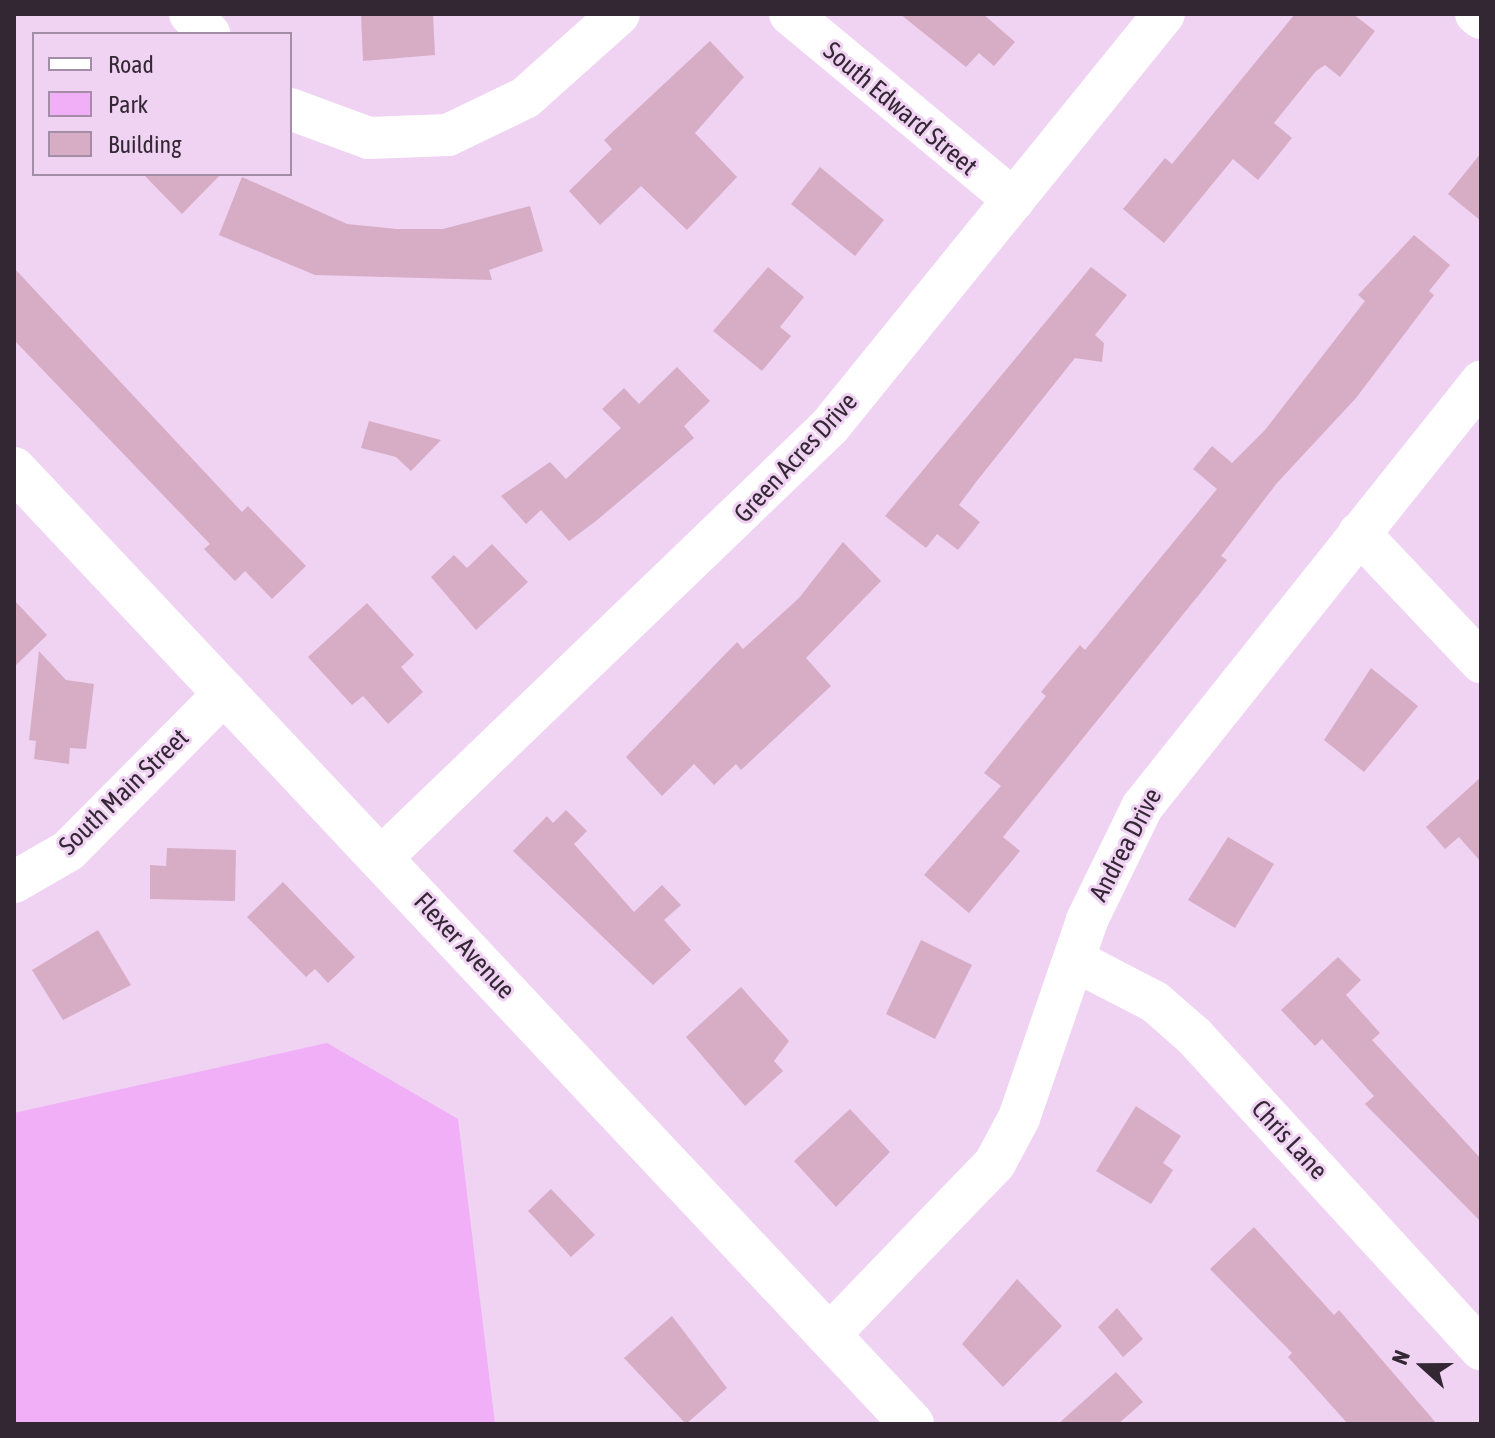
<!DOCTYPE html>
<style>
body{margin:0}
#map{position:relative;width:1495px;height:1438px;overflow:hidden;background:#f0d2f3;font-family:"Asap Condensed",sans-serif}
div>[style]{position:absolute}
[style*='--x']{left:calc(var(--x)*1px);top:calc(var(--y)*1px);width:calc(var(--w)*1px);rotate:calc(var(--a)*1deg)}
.green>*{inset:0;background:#f0aff7}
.building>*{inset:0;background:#d6adc4}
.minor>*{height:42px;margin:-21px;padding:0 21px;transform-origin:21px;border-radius:21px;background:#fff}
.tertiary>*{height:44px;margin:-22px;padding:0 22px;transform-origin:22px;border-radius:22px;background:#fff}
span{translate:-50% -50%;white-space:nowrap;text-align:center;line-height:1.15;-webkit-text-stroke:6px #f0d2f3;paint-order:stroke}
.street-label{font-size:26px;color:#332734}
.frame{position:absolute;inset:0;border:16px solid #332734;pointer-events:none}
.legend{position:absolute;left:32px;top:32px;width:260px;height:144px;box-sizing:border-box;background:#f0d2f3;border:2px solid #a48ea7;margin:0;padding:10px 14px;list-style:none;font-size:24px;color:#332734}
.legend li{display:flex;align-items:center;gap:16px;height:40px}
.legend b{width:40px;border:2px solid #a48ea7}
.north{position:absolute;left:1383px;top:1326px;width:80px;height:80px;-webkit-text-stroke:6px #f0d2f3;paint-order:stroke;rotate:291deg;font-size:22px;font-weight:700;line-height:32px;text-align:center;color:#332734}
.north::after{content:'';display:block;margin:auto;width:28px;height:36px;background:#332734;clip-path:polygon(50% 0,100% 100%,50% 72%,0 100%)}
</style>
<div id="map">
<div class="green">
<i style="clip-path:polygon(327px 1043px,458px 1119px,495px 1424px,14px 1424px,14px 1113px)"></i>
</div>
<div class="building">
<i style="clip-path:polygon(361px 14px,433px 14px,435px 55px,363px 61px)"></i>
<i style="clip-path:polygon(900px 14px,983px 14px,1015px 42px,994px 66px,979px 53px,966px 67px)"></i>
<i style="clip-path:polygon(1295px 14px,1353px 14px,1375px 31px,1340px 77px,1325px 65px,1316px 71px,1274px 123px,1292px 138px,1258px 180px,1233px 159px,1164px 243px,1123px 209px,1165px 158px,1172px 164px)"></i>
<i style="clip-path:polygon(710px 41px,744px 77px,695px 133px,737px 177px,687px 230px,641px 186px,600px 225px,569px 191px,612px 149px,604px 140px)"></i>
<i style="clip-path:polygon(1481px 153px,1481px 221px,1448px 194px)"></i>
<i style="clip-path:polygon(820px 167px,884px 220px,855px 256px,791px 204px)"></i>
<i style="clip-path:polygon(143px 174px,221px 174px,182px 214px)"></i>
<i style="clip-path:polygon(242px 177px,347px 224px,397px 229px,443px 229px,530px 206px,543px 251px,489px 270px,492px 280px,315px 275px,219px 235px)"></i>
<i style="clip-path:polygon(1414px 235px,1450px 265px,1429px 291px,1434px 295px,1356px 398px,1277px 483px,1221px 556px,1227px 560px,1003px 837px,1020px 851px,969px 913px,924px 875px,1001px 786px,984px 773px,1046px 696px,1041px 692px,1080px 645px,1085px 650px,1217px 489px,1193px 469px,1212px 446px,1232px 463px,1265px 430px,1365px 301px,1358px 295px)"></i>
<i style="clip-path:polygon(768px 267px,804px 297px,780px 327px,791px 336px,762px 371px,713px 331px)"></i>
<i style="clip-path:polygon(1091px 267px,1127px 295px,1095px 335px,1104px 343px,1102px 362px,1075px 358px,976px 482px,959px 505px,980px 522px,958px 550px,937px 534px,926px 548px,885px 516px)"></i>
<i style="clip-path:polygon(14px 268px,242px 512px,248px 506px,306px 566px,272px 599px,245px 571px,235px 581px,204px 549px,210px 544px,14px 340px)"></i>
<i style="clip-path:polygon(677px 367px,710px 401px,684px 426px,694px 438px,596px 521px,569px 541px,541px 510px,526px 524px,501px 496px,550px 462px,566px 479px,621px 428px,602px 409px,624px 388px,639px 404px)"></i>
<i style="clip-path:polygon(369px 421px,441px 440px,411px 471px,396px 457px,361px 448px)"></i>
<i style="clip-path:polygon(843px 542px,881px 581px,806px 658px,831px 686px,741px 770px,736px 764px,714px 785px,694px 764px,662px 796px,626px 757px,737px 642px,743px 649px,799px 598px)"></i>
<i style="clip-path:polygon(492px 544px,528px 582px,476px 630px,431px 577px,454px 555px,467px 568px)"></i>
<i style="clip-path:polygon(14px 600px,47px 635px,14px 667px)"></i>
<i style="clip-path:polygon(367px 603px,414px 655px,401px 667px,423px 692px,388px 724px,363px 696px,352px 705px,308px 657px)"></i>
<i style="clip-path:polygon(39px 651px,66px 680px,94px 684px,86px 749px,70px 748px,69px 764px,34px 759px,36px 741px,29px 740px)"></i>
<i style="clip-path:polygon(1371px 668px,1418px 706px,1364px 772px,1324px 740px)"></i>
<i style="clip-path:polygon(1481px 777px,1481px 862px,1459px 837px,1445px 849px,1426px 827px)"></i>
<i style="clip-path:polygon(566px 810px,587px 831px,574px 844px,634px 912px,662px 885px,681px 905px,664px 920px,691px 950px,653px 985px,513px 851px,547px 816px,553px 823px)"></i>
<i style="clip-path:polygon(1228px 837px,1274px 864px,1235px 928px,1188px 900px)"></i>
<i style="clip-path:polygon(167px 848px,236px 850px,235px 901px,150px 899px,150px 865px,166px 866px)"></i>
<i style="clip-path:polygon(283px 882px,355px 957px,328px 983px,315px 969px,306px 977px,247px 917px)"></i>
<i style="clip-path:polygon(98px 930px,131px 985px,63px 1020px,32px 970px)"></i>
<i style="clip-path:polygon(921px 940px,972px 965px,935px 1039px,886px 1014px)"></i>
<i style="clip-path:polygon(1338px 957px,1361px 980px,1346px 995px,1380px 1033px,1372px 1040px,1481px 1159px,1481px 1222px,1365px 1104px,1374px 1096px,1322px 1039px,1315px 1046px,1281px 1010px)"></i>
<i style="clip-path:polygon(741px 987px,789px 1041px,774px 1061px,783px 1071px,745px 1106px,686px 1037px)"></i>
<i style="clip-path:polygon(1136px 1106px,1181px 1136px,1163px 1163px,1173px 1170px,1151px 1204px,1096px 1171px)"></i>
<i style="clip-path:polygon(850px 1109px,890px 1152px,836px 1207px,794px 1161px)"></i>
<i style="clip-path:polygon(551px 1189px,595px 1235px,571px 1257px,528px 1211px)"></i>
<i style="clip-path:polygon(1254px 1227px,1334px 1315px,1339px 1310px,1437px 1424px,1348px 1424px,1288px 1357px,1292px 1353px,1210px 1269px)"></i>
<i style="clip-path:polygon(1017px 1279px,1062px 1326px,1003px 1387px,962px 1344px)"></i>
<i style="clip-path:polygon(1117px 1308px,1143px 1339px,1123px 1357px,1098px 1327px)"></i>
<i style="clip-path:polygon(672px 1316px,727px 1388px,686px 1424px,624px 1358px)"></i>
<i style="clip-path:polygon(1116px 1372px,1143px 1402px,1118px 1424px,1058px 1424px)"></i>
</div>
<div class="minor">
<i style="--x:190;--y:14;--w:28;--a:46"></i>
<i style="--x:790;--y:14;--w:291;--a:39.7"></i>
<i style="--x:1476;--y:14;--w:6;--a:39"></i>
<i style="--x:290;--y:109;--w:84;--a:20.2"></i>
<i style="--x:369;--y:138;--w:79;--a:-2.2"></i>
<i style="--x:448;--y:135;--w:85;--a:-25.7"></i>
<i style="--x:525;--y:98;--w:126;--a:-41.8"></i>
<i style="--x:1359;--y:533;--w:178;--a:46.6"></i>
<i style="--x:381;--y:858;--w:623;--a:-43.89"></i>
<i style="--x:830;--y:426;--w:530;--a:-50.97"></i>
<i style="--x:14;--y:882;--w:62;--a:-29.9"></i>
<i style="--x:68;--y:851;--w:224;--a:-45.2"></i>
<i style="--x:1074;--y:960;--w:91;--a:27.4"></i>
<i style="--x:1155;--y:1002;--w:52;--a:41.1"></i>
<i style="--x:1194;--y:1036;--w:425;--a:47.5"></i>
<i style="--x:829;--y:1335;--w:239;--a:-46"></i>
<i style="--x:995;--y:1163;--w:51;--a:-61.9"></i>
<i style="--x:1019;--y:1118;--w:209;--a:-71"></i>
<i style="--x:1087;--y:920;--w:126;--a:-64"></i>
<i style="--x:1142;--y:807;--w:544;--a:-51.42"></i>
</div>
<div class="tertiary">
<i style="--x:14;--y:469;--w:1311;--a:46.76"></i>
</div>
<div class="street-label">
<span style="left:900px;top:109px;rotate:40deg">South Edward Street</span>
<span style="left:796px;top:458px;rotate:-47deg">Green Acres Drive</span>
<span style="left:124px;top:792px;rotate:-44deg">South Main Street</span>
<span style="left:1126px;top:845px;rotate:-62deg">Andrea Drive</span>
<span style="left:464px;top:946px;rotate:47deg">Flexer Avenue</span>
<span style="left:1289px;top:1140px;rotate:47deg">Chris Lane</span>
</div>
<div class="frame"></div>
<ul class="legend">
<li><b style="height:10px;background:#fff"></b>Road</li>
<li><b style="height:22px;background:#f0aff7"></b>Park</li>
<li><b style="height:22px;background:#d6adc4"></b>Building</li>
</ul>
<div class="north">N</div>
</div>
